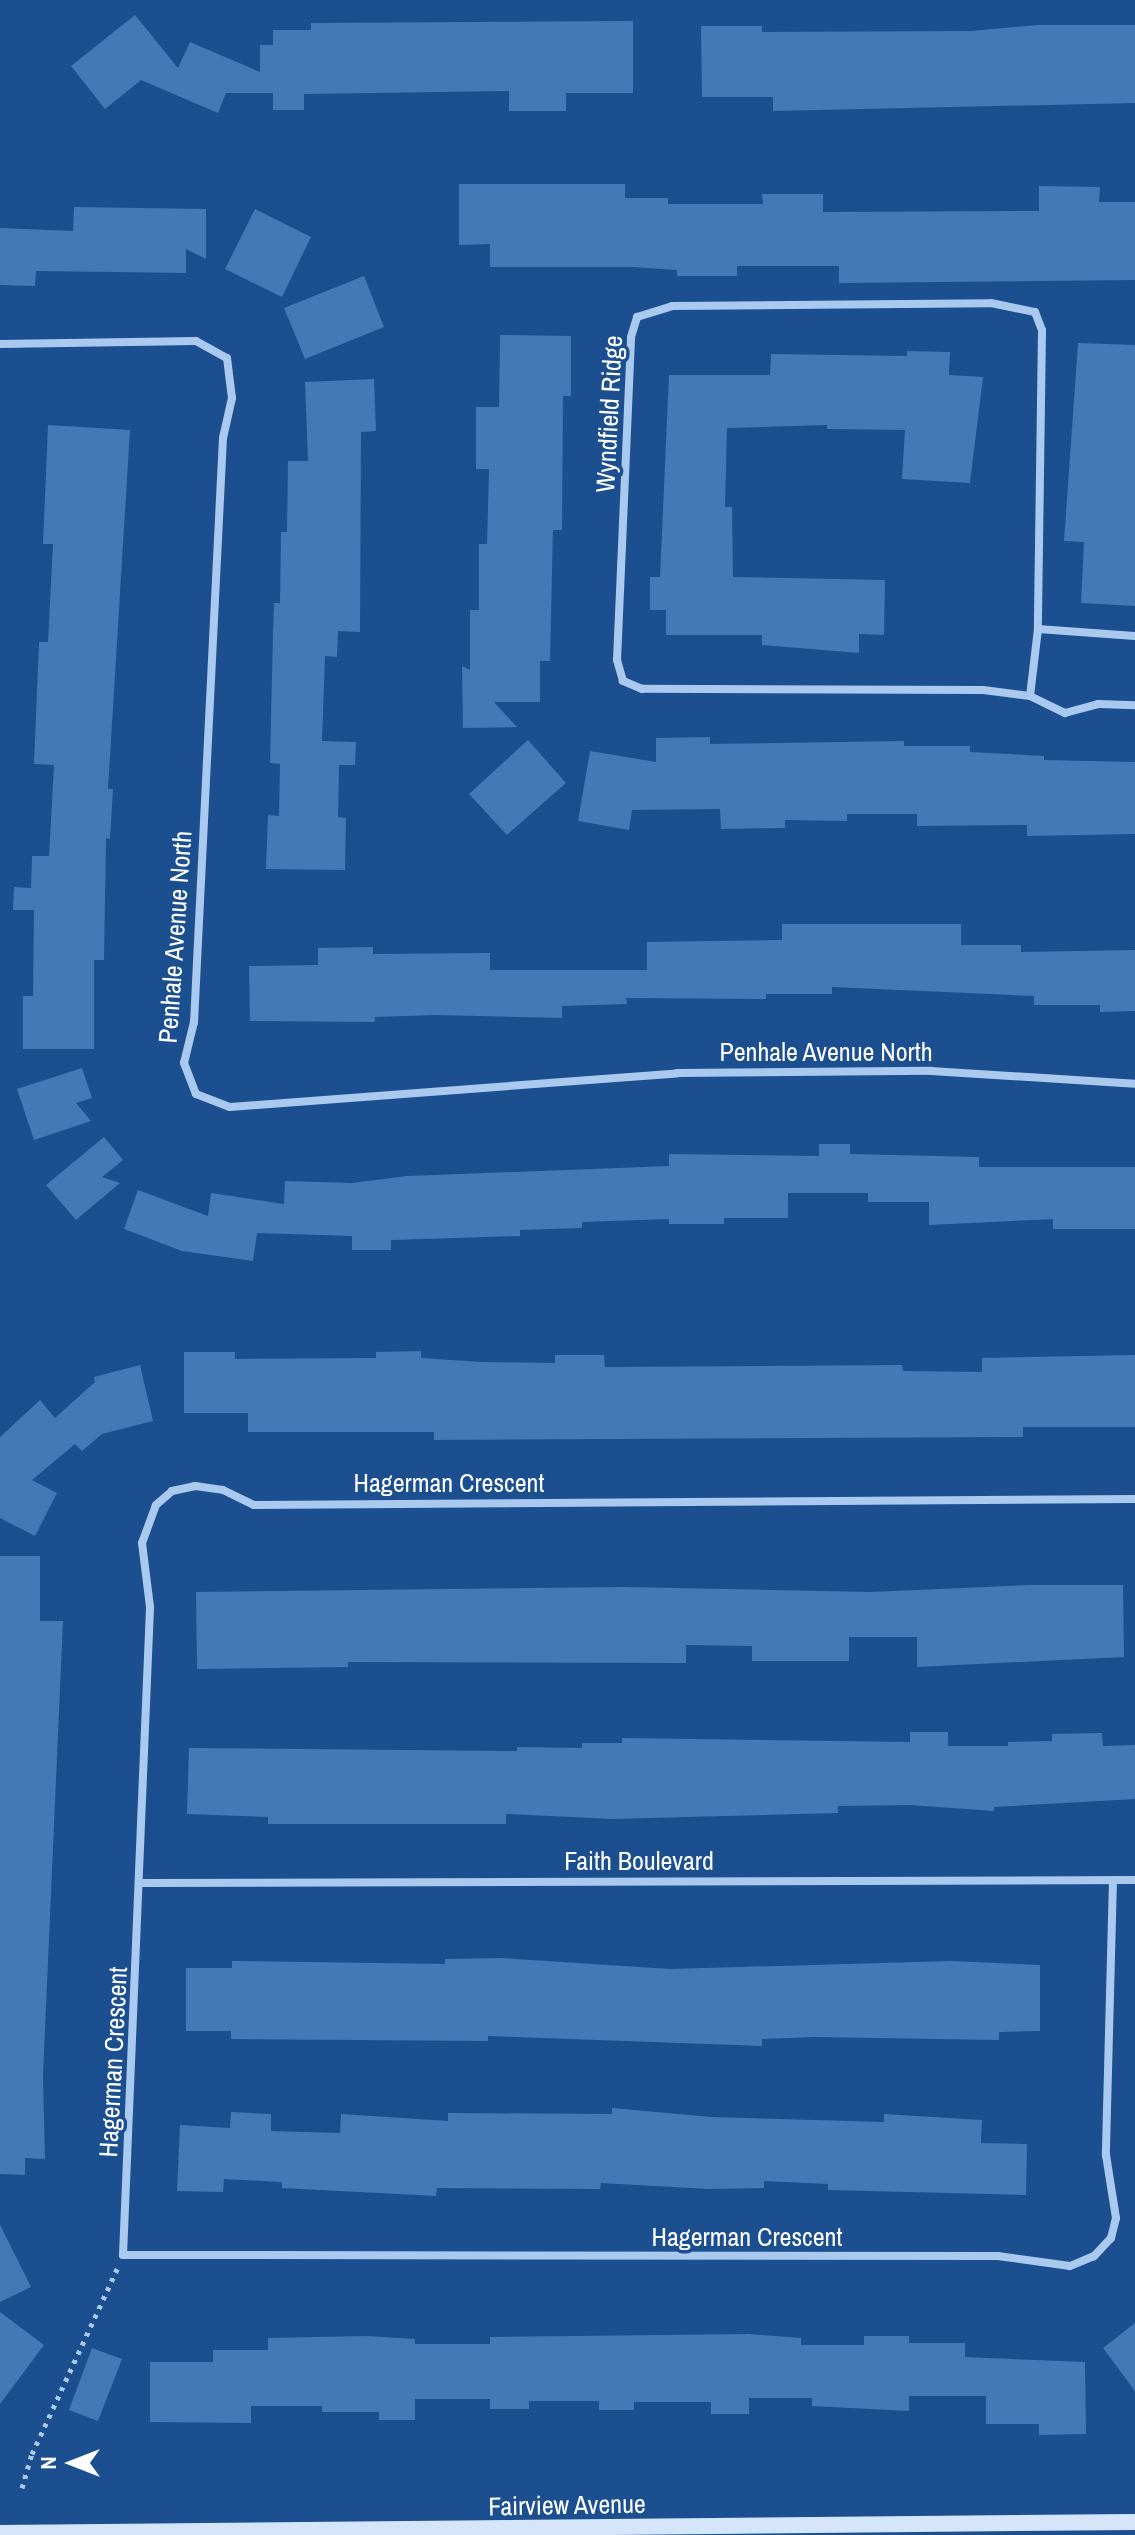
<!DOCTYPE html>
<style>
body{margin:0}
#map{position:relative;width:1135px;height:2535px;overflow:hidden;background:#1b4f8f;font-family:"Archivo Narrow",sans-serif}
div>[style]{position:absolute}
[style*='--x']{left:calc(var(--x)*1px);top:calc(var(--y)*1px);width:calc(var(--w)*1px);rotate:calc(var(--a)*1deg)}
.building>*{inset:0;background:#4478b7}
.path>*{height:5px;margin-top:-2.5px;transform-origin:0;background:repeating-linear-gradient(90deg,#a9c9ee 0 4px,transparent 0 10px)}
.minor>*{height:8px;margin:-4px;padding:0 4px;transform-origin:4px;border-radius:4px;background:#a9c9ee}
.secondary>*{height:16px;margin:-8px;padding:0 8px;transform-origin:8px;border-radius:8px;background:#d6e6fa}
span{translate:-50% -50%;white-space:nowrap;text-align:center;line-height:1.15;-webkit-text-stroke:7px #1b4f8f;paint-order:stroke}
.street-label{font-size:26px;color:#fff}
.north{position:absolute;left:32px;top:2423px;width:80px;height:80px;-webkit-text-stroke:6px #1b4f8f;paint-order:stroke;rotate:270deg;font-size:22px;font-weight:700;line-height:32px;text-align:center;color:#fff}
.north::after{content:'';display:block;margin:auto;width:28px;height:36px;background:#fff;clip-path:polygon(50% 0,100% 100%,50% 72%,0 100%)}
</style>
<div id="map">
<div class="building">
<i style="clip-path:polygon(135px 15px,178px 68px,190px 42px,260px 72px,260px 45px,273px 45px,273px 30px,311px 30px,311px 23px,633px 21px,633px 93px,566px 93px,566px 111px,509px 111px,509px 91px,304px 94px,304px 110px,273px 110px,273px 93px,226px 93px,218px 113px,141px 80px,105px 109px,71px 66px)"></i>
<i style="clip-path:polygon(1037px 25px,1135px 25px,1135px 103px,773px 111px,773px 97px,702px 97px,701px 26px,762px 26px,762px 32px,971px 31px)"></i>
<i style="clip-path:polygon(459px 184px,625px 184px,625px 198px,668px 198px,668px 204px,763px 204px,762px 194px,823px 194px,823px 212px,1039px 211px,1039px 186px,1100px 187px,1099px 202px,1135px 202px,1135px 280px,839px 283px,839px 266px,737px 266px,737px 276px,677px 276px,677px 270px,633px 267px,490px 267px,490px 244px,459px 245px)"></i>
<i style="clip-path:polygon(74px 207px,206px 209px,206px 259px,186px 249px,186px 273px,36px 271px,35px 286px,0 285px,0 228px,73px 231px)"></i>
<i style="clip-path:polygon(255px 209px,311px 237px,282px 297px,225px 269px)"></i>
<i style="clip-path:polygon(364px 276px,384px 327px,305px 359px,284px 308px)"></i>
<i style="clip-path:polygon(500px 335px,571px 336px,571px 396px,563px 396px,562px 530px,553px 530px,550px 661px,540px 661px,540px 702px,494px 702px,517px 727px,463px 728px,462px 666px,470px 670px,470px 610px,479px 610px,479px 544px,487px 544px,489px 469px,476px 469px,476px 407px,499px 407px)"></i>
<i style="clip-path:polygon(1078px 343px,1135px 345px,1135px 606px,1081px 603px,1084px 542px,1064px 541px)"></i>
<i style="clip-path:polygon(907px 351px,950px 352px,949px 375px,983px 377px,970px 483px,902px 479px,905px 430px,827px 429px,827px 425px,727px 428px,725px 507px,732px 507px,733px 577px,885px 580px,884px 635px,859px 634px,859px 653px,762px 645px,762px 635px,666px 635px,666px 610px,650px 610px,650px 577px,660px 577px,669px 375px,770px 375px,771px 354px,907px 356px)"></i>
<i style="clip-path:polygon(374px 379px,376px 431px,361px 432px,360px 632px,338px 631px,337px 657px,325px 656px,322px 741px,356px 742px,355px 765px,339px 765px,338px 817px,346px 818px,345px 870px,266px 869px,268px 815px,279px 816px,280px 764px,270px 763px,273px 632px,274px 603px,280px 603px,281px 532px,287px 532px,288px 461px,308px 461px,305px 382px)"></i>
<i style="clip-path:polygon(48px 425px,130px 430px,108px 789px,113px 789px,110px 839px,106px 838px,104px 960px,94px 960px,94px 1049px,23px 1049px,23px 996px,33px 996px,34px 910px,13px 910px,14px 887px,31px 888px,32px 856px,49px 856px,54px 765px,34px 764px,39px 642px,48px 642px,53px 544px,43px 544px)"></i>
<i style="clip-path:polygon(710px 737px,710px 744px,904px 741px,904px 746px,970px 746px,970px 752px,1044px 756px,1044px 760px,1135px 762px,1135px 834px,1027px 836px,1027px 825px,917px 826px,917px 814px,847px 814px,847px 821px,785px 820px,785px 828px,721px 829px,720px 809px,632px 810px,629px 830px,578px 821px,590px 751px,656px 762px,656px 738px)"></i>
<i style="clip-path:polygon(528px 740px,566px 783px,507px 835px,469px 794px)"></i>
<i style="clip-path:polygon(782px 924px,961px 924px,961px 945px,1021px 945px,1021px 952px,1135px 950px,1135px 1011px,1100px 1012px,1100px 1005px,1034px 1005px,1034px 996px,832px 987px,832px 994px,766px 994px,766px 999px,626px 998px,627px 1004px,562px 1006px,562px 1018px,436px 1015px,375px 1017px,375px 1022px,250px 1021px,249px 966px,318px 965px,318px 948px,373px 947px,373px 954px,490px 953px,490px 970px,647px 970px,647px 942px,782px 940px)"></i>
<i style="clip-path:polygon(82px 1068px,92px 1098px,76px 1103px,91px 1121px,34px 1140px,17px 1089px)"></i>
<i style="clip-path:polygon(104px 1137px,123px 1160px,102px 1177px,120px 1183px,76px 1220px,46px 1185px)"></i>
<i style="clip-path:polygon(819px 1144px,850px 1144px,850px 1154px,979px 1157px,979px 1167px,1135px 1167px,1135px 1229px,1053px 1229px,1053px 1219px,929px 1225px,929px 1202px,868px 1202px,868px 1193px,788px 1193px,788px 1218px,724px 1218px,724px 1224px,669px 1224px,669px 1219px,582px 1222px,582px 1228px,520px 1230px,520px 1236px,391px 1240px,391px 1250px,352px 1250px,352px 1236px,257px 1233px,253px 1261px,182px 1251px,124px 1229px,138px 1190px,208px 1216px,211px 1193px,284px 1204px,285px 1181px,352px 1183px,407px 1176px,669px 1166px,669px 1154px,819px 1156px)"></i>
<i style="clip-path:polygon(421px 1351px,421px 1358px,482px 1362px,555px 1363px,555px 1355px,604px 1355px,605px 1367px,902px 1365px,903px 1371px,982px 1372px,982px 1358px,1135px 1355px,1135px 1427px,1023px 1427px,1023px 1437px,434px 1440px,434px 1432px,248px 1432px,248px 1413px,184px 1413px,184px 1352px,235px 1352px,235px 1359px,376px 1358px,376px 1352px)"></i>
<i style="clip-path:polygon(140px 1365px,153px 1421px,102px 1434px,82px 1451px,75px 1444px,32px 1480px,57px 1493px,35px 1536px,0 1518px,0 1437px,40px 1400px,55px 1418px,95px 1382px,94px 1377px)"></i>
<i style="clip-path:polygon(0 1556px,40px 1556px,40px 1621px,63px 1621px,43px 2075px,45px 2159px,25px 2158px,25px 2175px,0 2174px)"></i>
<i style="clip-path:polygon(1030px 1585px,1123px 1585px,1124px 1657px,917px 1667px,917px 1637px,849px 1637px,849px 1661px,752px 1661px,752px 1646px,686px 1645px,686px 1663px,348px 1662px,348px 1667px,197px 1669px,196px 1592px,625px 1587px,871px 1592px)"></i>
<i style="clip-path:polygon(910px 1732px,948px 1732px,948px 1746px,1008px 1746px,1008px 1742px,1052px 1741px,1052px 1734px,1102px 1733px,1103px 1746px,1135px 1745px,1135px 1799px,994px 1807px,994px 1811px,910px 1805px,838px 1806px,838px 1813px,612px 1819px,506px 1814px,506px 1824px,268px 1824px,268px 1817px,187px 1814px,189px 1748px,517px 1751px,517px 1747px,582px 1748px,582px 1743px,622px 1743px,622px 1738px,910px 1742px)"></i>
<i style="clip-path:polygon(501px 1958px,670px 1969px,951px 1961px,1040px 1965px,1040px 2031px,999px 2032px,999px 2040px,815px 2037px,762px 2039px,762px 2046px,488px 2036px,488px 2041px,231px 2039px,231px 2031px,186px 2031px,186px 1968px,232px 1968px,232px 1961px,445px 1964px,445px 1959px)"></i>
<i style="clip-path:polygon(612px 2108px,711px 2117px,884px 2122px,884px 2114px,982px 2120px,981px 2143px,1027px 2144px,1026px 2195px,828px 2190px,828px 2184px,764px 2181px,764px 2188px,708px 2189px,601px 2183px,600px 2189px,437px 2188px,436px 2196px,282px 2188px,282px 2182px,224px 2179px,223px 2192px,177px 2191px,180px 2125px,230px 2128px,231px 2112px,271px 2114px,271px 2131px,340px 2133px,341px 2114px,448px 2121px,448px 2113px,612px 2114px)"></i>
<i style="clip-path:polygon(0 2225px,31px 2287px,0 2302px)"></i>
<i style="clip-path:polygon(0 2312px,44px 2345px,0 2404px)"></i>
<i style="clip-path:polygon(1135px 2323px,1135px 2391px,1103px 2348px)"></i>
<i style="clip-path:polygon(749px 2334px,801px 2338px,801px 2345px,864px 2345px,864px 2336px,909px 2336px,909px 2343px,965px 2343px,965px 2357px,1085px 2362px,1086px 2434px,1039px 2435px,1039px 2424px,986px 2424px,986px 2396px,909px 2396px,909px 2411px,812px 2406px,812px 2398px,749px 2398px,749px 2414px,711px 2414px,711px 2402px,634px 2402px,634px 2410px,599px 2410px,599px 2401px,529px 2401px,529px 2409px,490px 2409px,490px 2399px,415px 2399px,415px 2420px,379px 2420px,379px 2412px,322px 2412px,322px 2406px,251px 2406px,251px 2423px,150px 2422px,150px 2362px,213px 2362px,213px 2350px,268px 2350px,268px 2338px,366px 2336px,415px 2339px,415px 2344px,490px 2344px,490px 2337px)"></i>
<i style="clip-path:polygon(92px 2348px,122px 2359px,98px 2421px,69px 2410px)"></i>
</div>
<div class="path">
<i style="--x:22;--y:2488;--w:35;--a:-74"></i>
<i style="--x:32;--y:2454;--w:204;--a:-65.3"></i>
</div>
<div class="minor">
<i style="--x:991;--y:303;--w:45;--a:11.6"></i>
<i style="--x:1035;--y:312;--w:19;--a:69"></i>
<i style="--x:1042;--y:330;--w:299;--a:90.8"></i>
<i style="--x:1038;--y:629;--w:67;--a:96.8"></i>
<i style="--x:1030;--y:696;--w:47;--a:-172.7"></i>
<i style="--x:983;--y:690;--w:341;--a:-179.8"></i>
<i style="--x:642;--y:689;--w:21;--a:-157"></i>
<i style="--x:623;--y:681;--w:22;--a:-106"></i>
<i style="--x:617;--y:660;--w:323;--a:-87.5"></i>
<i style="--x:631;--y:337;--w:21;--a:-73"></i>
<i style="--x:637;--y:317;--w:37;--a:-17"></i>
<i style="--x:672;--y:306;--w:319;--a:-0.5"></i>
<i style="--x:0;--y:344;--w:196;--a:-0.9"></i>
<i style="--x:196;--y:341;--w:35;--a:29"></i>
<i style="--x:227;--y:358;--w:40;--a:82.9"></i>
<i style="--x:232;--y:398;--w:41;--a:102.7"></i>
<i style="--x:223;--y:438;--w:585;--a:92.84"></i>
<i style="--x:194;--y:1022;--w:42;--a:103.7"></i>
<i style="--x:184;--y:1063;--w:33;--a:69"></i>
<i style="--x:196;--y:1094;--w:36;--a:21"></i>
<i style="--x:230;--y:1107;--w:448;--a:-4.3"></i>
<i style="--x:677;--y:1073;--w:254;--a:-0.5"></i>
<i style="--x:931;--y:1071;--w:204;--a:3.6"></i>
<i style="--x:1038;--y:629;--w:97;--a:4.1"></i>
<i style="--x:1030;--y:696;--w:39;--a:26"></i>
<i style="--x:1065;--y:713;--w:34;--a:-15"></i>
<i style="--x:1098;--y:704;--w:37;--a:2"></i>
<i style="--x:1113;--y:1880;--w:275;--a:91.5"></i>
<i style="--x:1106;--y:2155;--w:64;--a:81"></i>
<i style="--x:1116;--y:2218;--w:21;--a:104"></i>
<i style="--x:1111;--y:2238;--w:25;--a:133"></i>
<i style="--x:1094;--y:2256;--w:26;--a:157"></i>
<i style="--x:1070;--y:2266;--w:73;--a:-172.1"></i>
<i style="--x:998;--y:2256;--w:875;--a:-179.93"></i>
<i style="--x:123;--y:2255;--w:649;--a:-87.61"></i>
<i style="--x:150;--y:1607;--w:64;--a:-97.1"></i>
<i style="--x:142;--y:1543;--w:40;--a:-69.8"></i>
<i style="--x:156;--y:1505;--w:21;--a:-41"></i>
<i style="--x:172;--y:1491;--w:24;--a:-12"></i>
<i style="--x:195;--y:1486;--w:28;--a:8"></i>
<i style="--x:223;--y:1490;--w:34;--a:26"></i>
<i style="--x:254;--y:1505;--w:881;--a:-0.39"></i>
<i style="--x:142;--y:1883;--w:993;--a:-0.17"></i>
</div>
<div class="secondary">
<i style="--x:0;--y:2533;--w:1135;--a:-0.56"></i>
</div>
<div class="street-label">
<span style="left:609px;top:414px;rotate:-87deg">Wyndfield Ridge</span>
<span style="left:175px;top:937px;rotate:-86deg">Penhale Avenue North</span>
<span style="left:826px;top:1052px">Penhale Avenue North</span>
<span style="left:449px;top:1483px">Hagerman Crescent</span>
<span style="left:639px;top:1861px">Faith Boulevard</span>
<span style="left:113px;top:2062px;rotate:-87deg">Hagerman Crescent</span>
<span style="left:747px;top:2237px">Hagerman Crescent</span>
<span style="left:567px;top:2505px;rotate:-1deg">Fairview Avenue</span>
</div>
<div class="north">N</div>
</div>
